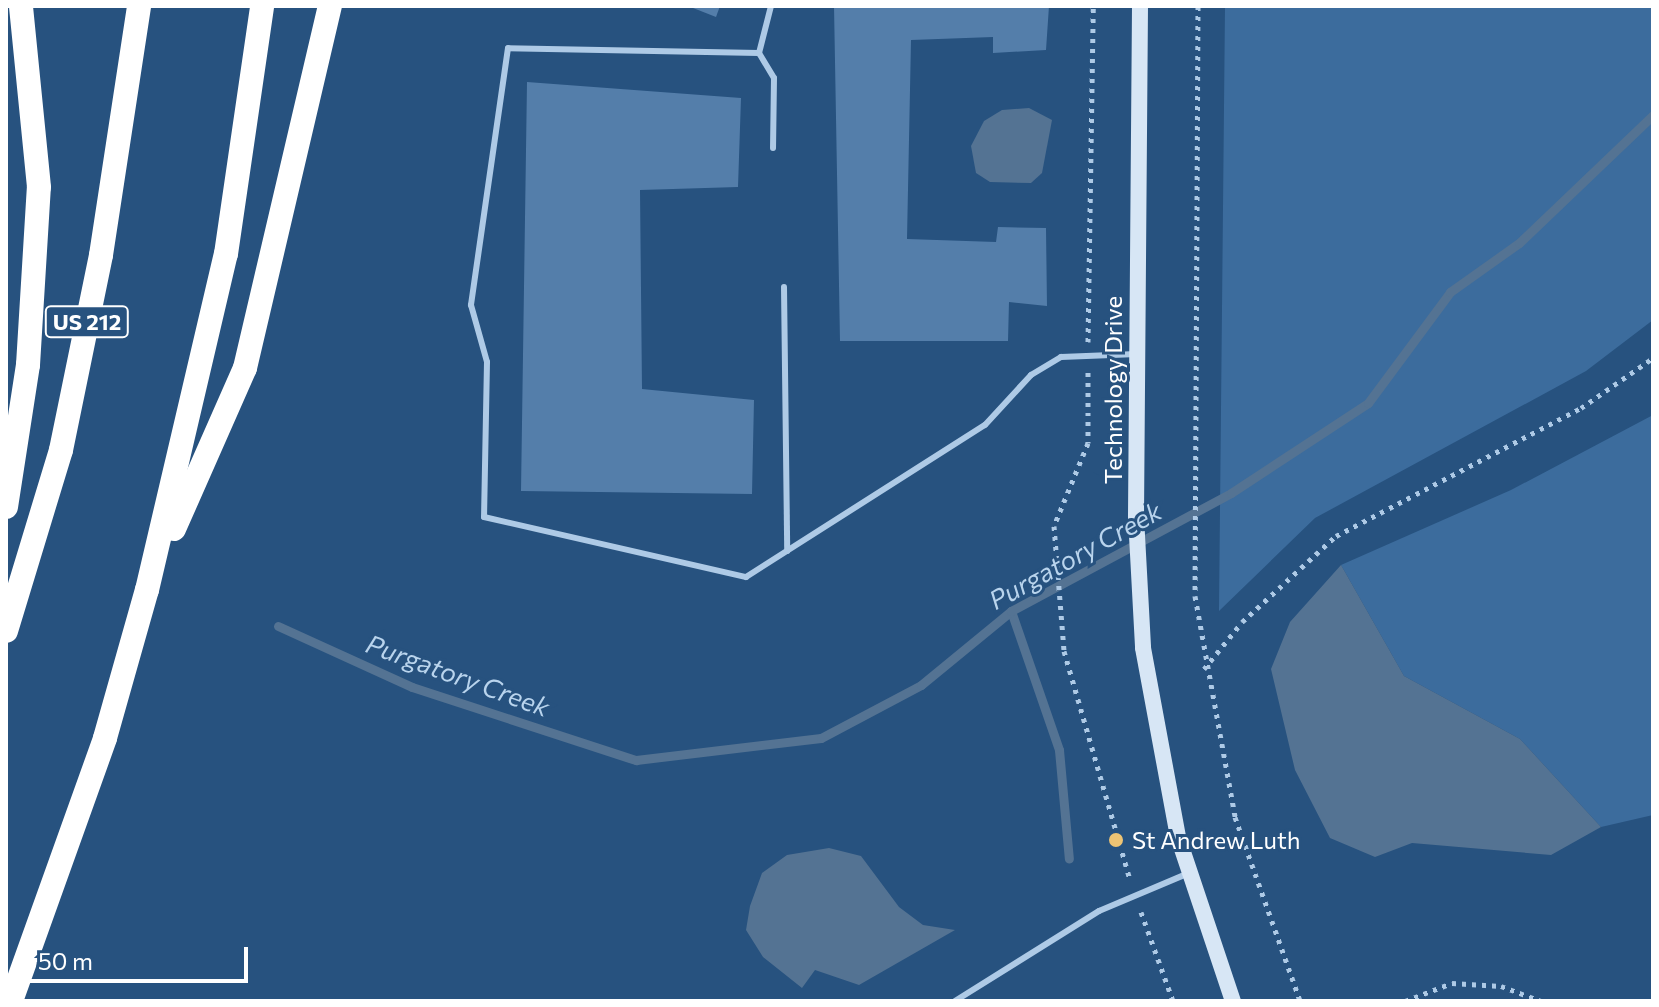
<!DOCTYPE html>
<style>
body{margin:0}
#map{position:relative;width:1659px;height:1007px;overflow:hidden;background:#27527f;font-family:Commissioner,sans-serif}
div>[style]{position:absolute}
[style*='--x']{left:calc(var(--x)*1px);top:calc(var(--y)*1px);width:calc(var(--w)*1px);rotate:calc(var(--a)*1deg)}
.green>*{inset:0;background:#3c6c9d}
.water>*{inset:0;background:#547393}
.stream>*{height:9px;margin:-4.5px;padding:0 4.5px;transform-origin:4.5px;border-radius:4.5px;background:#547393}
.building>*{inset:0;background:#547eaa}
.path>*{height:5px;margin-top:-2.5px;transform-origin:0;background:repeating-linear-gradient(90deg,#aecae6 0 4px,transparent 0 10px)}
.lane>*{height:6px;margin:-3px;padding:0 3px;transform-origin:3px;border-radius:3px;background:#aecae6}
.secondary>*{height:16px;margin:-8px;padding:0 8px;transform-origin:8px;border-radius:8px;background:#d7e6f5}
.highway>*{height:24px;margin:-12px;padding:0 12px;transform-origin:12px;border-radius:12px;background:#fff}
.dots>*{width:22px;height:22px;translate:-50% -50%;box-sizing:border-box;border:4px solid #27527f;border-radius:50%}
span{translate:-50% -50%;white-space:nowrap;text-align:center;line-height:1.15;-webkit-text-stroke:6px #27527f;paint-order:stroke}
.shield-label span{padding:2px 6px;background:#27527f;border:2px solid;border-radius:6px;-webkit-text-stroke-width:0}
.shield-label{font-size:22px;color:#fff;font-weight:700}
.street-label{font-size:24px;color:#fff}
.poi-label{font-size:24px;color:#fff}
.left{translate:0 -50%;text-align:left}
.water-label{font-size:26px;color:#b9d4ed;font-style:italic}
.frame{position:absolute;inset:0;border:8px solid #fff;pointer-events:none}
.scale{position:absolute;left:24px;top:947px;width:224px;height:36px;box-sizing:border-box;border:4px solid #fff;border-top:0;padding-left:10px;font-size:24px;line-height:28px;white-space:nowrap;color:#fff;-webkit-text-stroke:6px #27527f;paint-order:stroke}
</style>
<div id="map">
<div class="green">
<i style="clip-path:polygon(1225px 6px,1653px 6px,1653px 320px,1586px 371px,1315px 518px,1219px 611px)"></i>
<i style="clip-path:polygon(1653px 415px,1653px 815px,1601px 827px,1520px 739px,1404px 676px,1341px 565px,1511px 490px)"></i>
</div>
<div class="water">
<i style="clip-path:polygon(1029px 108px,1052px 120px,1042px 173px,1031px 183px,990px 182px,976px 173px,971px 146px,984px 121px,1002px 110px)"></i>
<i style="clip-path:polygon(1341px 565px,1404px 676px,1520px 739px,1601px 827px,1551px 855px,1412px 843px,1375px 857px,1330px 838px,1295px 770px,1271px 669px,1290px 622px)"></i>
<i style="clip-path:polygon(829px 848px,861px 856px,899px 907px,923px 925px,955px 930px,859px 985px,815px 970px,802px 988px,763px 957px,746px 930px,750px 906px,762px 873px,787px 855px)"></i>
</div>
<div class="stream">
<i style="--x:1011;--y:611;--w:147;--a:70.9"></i>
<i style="--x:1059;--y:750;--w:109;--a:84.8"></i>
<i style="--x:278;--y:626;--w:147;--a:24.5"></i>
<i style="--x:412;--y:687;--w:236;--a:18.1"></i>
<i style="--x:636;--y:760;--w:186;--a:-6.8"></i>
<i style="--x:821;--y:738;--w:113;--a:-27.9"></i>
<i style="--x:921;--y:685;--w:117;--a:-39.4"></i>
<i style="--x:1011;--y:611;--w:250;--a:-28.2"></i>
<i style="--x:1231;--y:493;--w:164;--a:-33.3"></i>
<i style="--x:1368;--y:403;--w:138;--a:-53.5"></i>
<i style="--x:1450;--y:292;--w:85;--a:-35.4"></i>
<i style="--x:1519;--y:243;--w:185;--a:-43.7"></i>
</div>
<div class="building">
<i style="clip-path:polygon(688px 6px,720px 6px,716px 17px)"></i>
<i style="clip-path:polygon(834px 6px,1049px 6px,1046px 50px,993px 53px,993px 37px,911px 40px,907px 239px,996px 242px,998px 227px,1046px 228px,1047px 306px,1009px 302px,1008px 341px,840px 341px)"></i>
<i style="clip-path:polygon(527px 82px,741px 98px,738px 187px,640px 190px,642px 389px,754px 400px,752px 494px,521px 491px)"></i>
</div>
<div class="path">
<i style="--x:1198;--y:6;--w:590;--a:90.29"></i>
<i style="--x:1195;--y:596;--w:225;--a:79.7"></i>
<i style="--x:1235;--y:817;--w:195;--a:70.5"></i>
<i style="--x:1088;--y:342;--w:336;--a:-89.1"></i>
<i style="--x:1088;--y:372;--w:71;--a:90"></i>
<i style="--x:1088;--y:443;--w:90;--a:112.3"></i>
<i style="--x:1054;--y:526;--w:125;--a:85.4"></i>
<i style="--x:1064;--y:651;--w:238;--a:73.9"></i>
<i style="--x:1204;--y:669;--w:60;--a:-51"></i>
<i style="--x:1242;--y:622;--w:127;--a:-42.5"></i>
<i style="--x:1336;--y:536;--w:276;--a:-27.6"></i>
<i style="--x:1581;--y:408;--w:88;--a:-34.8"></i>
<i style="--x:1141;--y:912;--w:95;--a:70.2"></i>
<i style="--x:1405;--y:1001;--w:50;--a:-21"></i>
<i style="--x:1452;--y:983;--w:49;--a:3.5"></i>
<i style="--x:1501;--y:986;--w:43;--a:20.6"></i>
</div>
<div class="lane">
<i style="--x:771;--y:6;--w:49;--a:104.3"></i>
<i style="--x:759;--y:53;--w:251;--a:-178.9"></i>
<i style="--x:508;--y:48;--w:260;--a:98.2"></i>
<i style="--x:471;--y:305;--w:59;--a:74.3"></i>
<i style="--x:487;--y:362;--w:155;--a:91.1"></i>
<i style="--x:484;--y:517;--w:269;--a:12.9"></i>
<i style="--x:746;--y:577;--w:283;--a:-32.5"></i>
<i style="--x:985;--y:425;--w:68;--a:-47.4"></i>
<i style="--x:1031;--y:375;--w:35;--a:-31"></i>
<i style="--x:1061;--y:357;--w:76;--a:-2.3"></i>
<i style="--x:759;--y:53;--w:29;--a:59"></i>
<i style="--x:774;--y:78;--w:70;--a:90.8"></i>
<i style="--x:784;--y:287;--w:264;--a:89.3"></i>
<i style="--x:955;--y:1001;--w:170;--a:-32"></i>
<i style="--x:1099;--y:911;--w:98;--a:-22.9"></i>
</div>
<div class="secondary">
<i style="--x:1140;--y:6;--w:511;--a:90.45"></i>
<i style="--x:1136;--y:517;--w:131;--a:86.9"></i>
<i style="--x:1143;--y:648;--w:192;--a:79.5"></i>
<i style="--x:1178;--y:837;--w:173;--a:71.5"></i>
</div>
<div class="highway">
<i style="--x:6;--y:507;--w:144;--a:-81.2"></i>
<i style="--x:28;--y:365;--w:178;--a:-86.5"></i>
<i style="--x:39;--y:187;--w:182;--a:-95.7"></i>
<i style="--x:174;--y:529;--w:176;--a:-66.2"></i>
<i style="--x:245;--y:368;--w:372;--a:-76.8"></i>
<i style="--x:6;--y:631;--w:189;--a:-73.1"></i>
<i style="--x:61;--y:450;--w:199;--a:-78.4"></i>
<i style="--x:101;--y:255;--w:252;--a:-81.3"></i>
<i style="--x:11;--y:1001;--w:279;--a:-70.3"></i>
<i style="--x:105;--y:738;--w:154;--a:-74.2"></i>
<i style="--x:147;--y:590;--w:345;--a:-76.8"></i>
<i style="--x:226;--y:254;--w:251;--a:-81.7"></i>
</div>
<div class="dots">
<i style="left:1116px;top:840px;background:#eec474"></i>
</div>
<div class="shield-label">
<span style="left:87px;top:322px">US 212</span>
</div>
<div class="street-label">
<span style="left:1113px;top:390px;rotate:-90deg">Technology Drive</span>
</div>
<div class="poi-label">
<span class="left" style="left:1132px;top:840px">St Andrew Luth</span>
</div>
<div class="water-label">
<span style="left:1075px;top:555px;rotate:-29deg">Purgatory Creek</span>
<span style="left:458px;top:675px;rotate:20deg">Purgatory Creek</span>
</div>
<div class="frame"></div>
<div class="scale">50 m</div>
</div>
